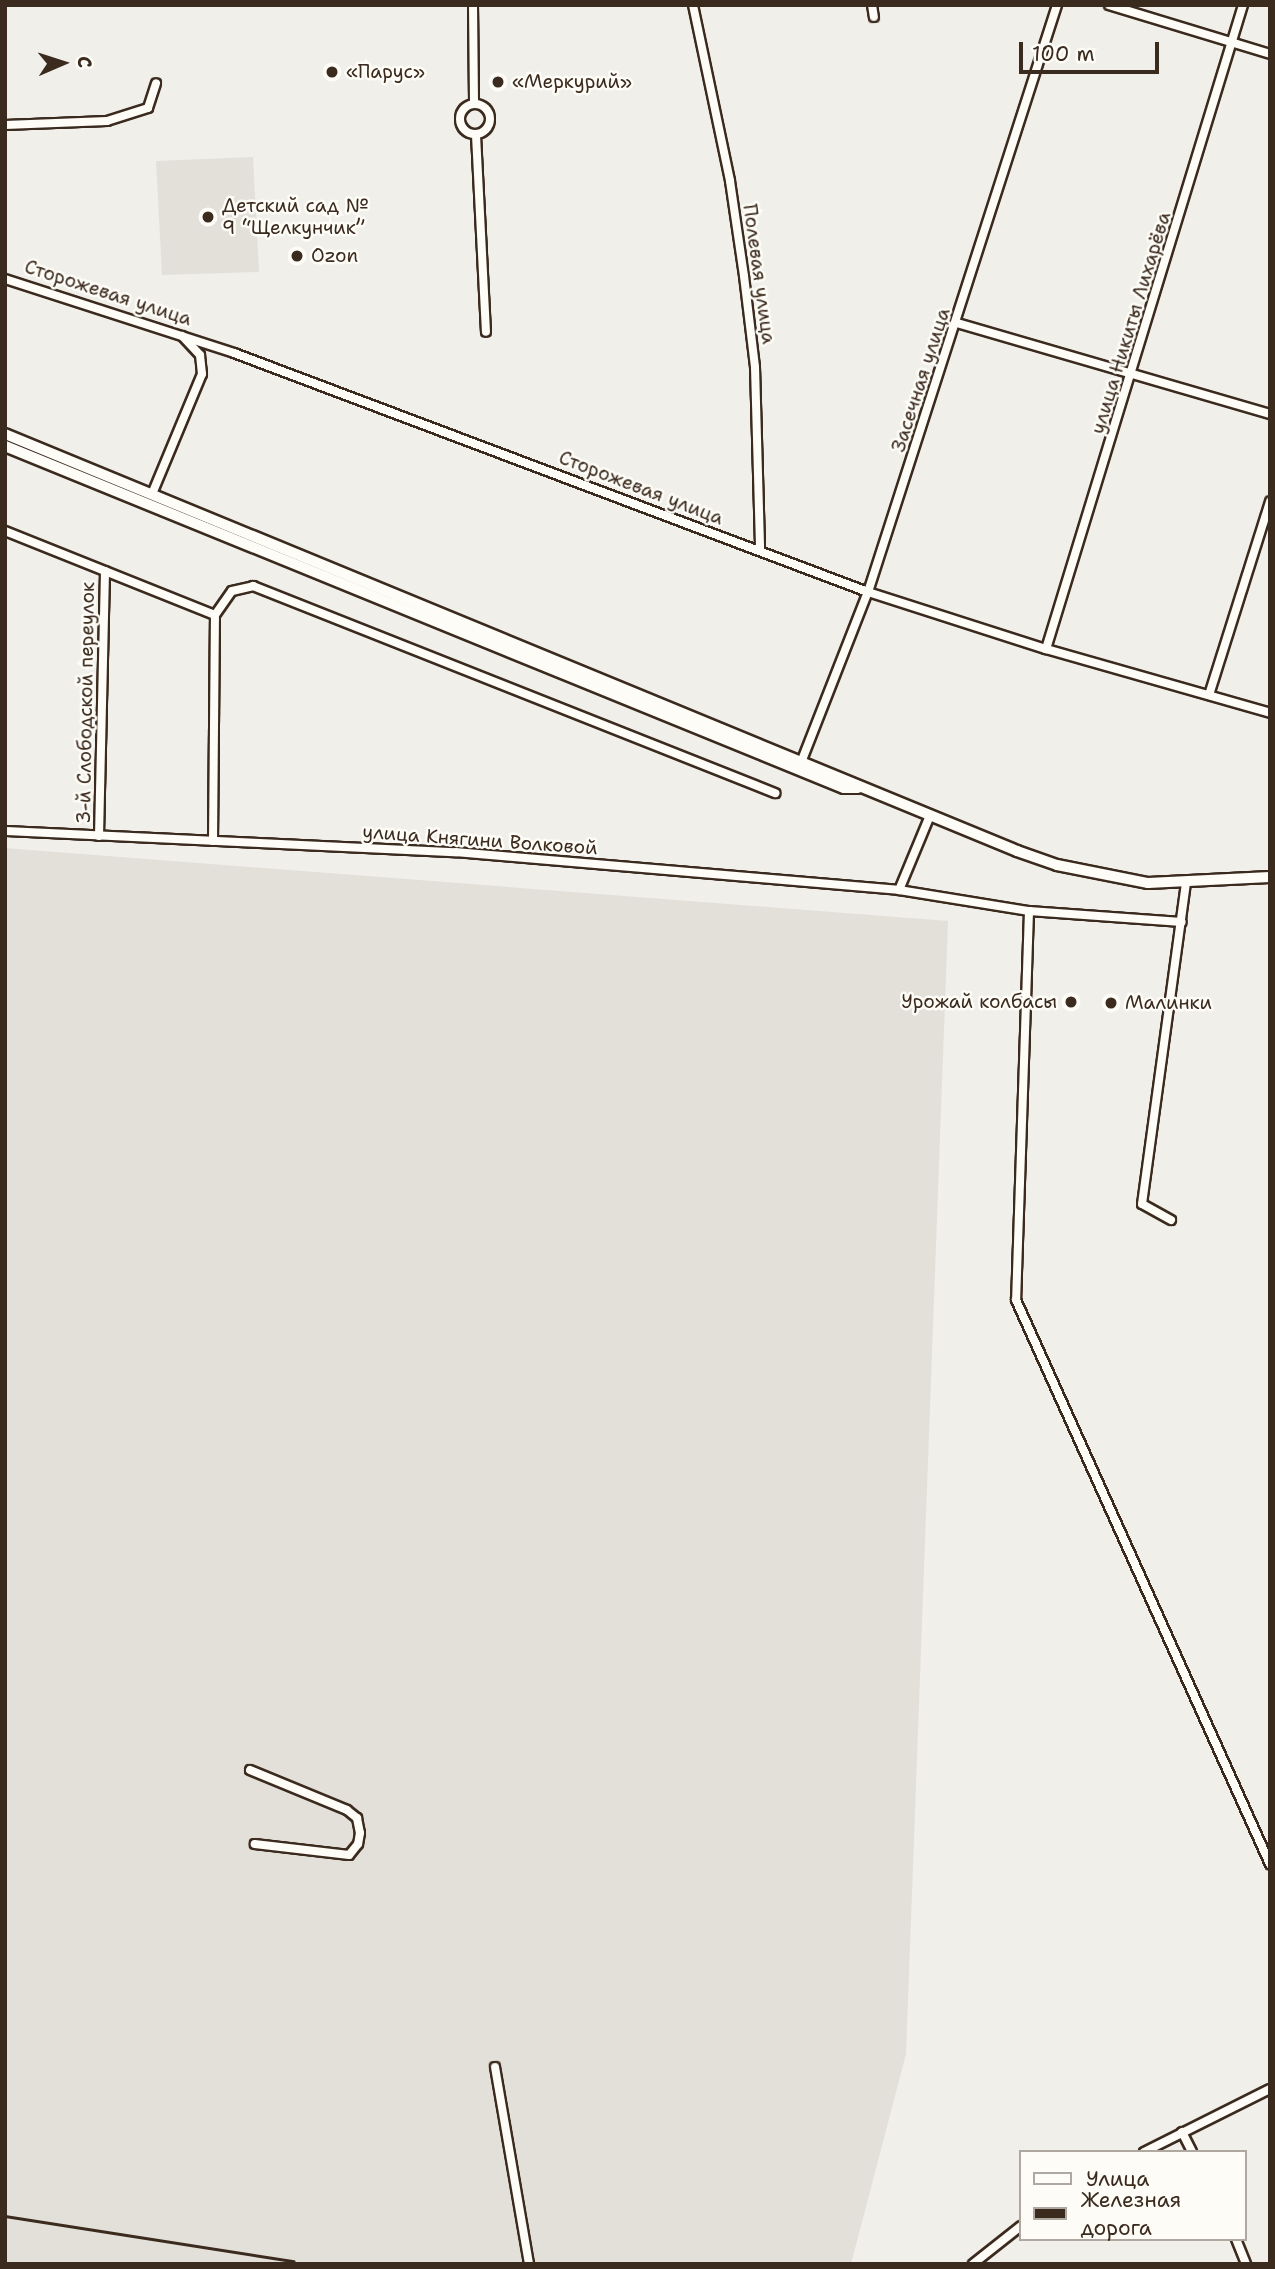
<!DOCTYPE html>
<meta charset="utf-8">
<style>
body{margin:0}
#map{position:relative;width:1275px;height:2269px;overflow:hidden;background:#f1efea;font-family:"Shantell Sans",sans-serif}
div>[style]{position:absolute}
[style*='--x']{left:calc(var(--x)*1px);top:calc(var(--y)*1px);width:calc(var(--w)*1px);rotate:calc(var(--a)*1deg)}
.built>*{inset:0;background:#e3e0da}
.roads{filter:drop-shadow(2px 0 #3b2a1e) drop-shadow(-2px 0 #3b2a1e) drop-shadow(0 2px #3b2a1e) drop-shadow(0 -2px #3b2a1e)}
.street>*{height:8px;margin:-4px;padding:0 4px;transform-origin:4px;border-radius:4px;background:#fdfcf7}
.street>.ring{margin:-4px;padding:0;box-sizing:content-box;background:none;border:8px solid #fdfcf7;border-radius:50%}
.secondary>*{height:10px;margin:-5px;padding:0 5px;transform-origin:5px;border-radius:5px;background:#fdfcf7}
.rail>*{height:2.5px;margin:-1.25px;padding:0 1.25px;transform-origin:1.25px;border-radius:1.25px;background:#3b2a1e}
.dots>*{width:19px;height:19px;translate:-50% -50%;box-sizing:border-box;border:4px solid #fdfcf7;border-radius:50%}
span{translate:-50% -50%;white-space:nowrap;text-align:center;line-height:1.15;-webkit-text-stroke:5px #fdfcf7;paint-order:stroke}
.poi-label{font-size:19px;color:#3b2a1e}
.left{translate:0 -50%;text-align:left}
.right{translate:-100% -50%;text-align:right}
.street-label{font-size:19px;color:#3b2a1e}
.frame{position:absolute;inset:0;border:7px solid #3b2a1e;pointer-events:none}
.legend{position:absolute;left:1019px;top:2150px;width:228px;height:91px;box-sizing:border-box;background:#fdfcf7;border:2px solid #afa8a0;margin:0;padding:9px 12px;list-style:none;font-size:21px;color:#3b2a1e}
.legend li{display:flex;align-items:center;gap:14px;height:35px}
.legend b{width:35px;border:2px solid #afa8a0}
.north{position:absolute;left:28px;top:28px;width:70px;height:70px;-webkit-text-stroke:5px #fdfcf7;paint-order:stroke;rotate:87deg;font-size:19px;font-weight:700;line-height:28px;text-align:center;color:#3b2a1e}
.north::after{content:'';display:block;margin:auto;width:24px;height:32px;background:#3b2a1e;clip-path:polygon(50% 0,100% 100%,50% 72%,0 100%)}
.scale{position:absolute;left:1019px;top:42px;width:140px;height:32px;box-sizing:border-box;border:4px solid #3b2a1e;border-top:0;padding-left:9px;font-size:21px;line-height:24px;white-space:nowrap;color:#3b2a1e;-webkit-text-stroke:5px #fdfcf7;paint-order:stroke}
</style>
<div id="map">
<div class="built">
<i style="clip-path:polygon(253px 157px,259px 272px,162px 275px,156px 161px)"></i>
<i style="clip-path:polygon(5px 848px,948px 921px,906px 2054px,851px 2264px,5px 2264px)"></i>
</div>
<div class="roads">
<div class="street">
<i style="--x:473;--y:5;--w:99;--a:89.4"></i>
<i style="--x:693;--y:5;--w:180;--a:78.1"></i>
<i style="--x:730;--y:181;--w:96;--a:81.6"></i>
<i style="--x:744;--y:276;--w:92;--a:83.1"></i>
<i style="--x:755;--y:367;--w:184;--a:88.4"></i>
<i style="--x:872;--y:5;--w:12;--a:81"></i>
<i style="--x:1109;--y:5;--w:168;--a:16.9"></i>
<i class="ring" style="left:460px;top:104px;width:22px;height:22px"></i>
<i style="--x:5;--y:125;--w:102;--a:-2.2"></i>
<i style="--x:107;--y:121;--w:43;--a:-17.6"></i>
<i style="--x:148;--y:108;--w:26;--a:-72"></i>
<i style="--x:476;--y:135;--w:197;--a:87.1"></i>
<i style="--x:5;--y:279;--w:241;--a:17.9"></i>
<i style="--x:234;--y:353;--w:678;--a:20.66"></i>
<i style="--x:868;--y:592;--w:187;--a:17.8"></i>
<i style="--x:1046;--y:649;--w:233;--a:15.9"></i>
<i style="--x:957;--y:323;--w:326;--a:16.2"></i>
<i style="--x:152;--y:494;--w:130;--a:-67.4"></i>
<i style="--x:202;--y:374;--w:19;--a:-96"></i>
<i style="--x:200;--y:355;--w:26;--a:-133"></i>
<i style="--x:5;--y:531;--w:226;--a:21.8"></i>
<i style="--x:215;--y:615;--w:29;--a:-55"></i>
<i style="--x:232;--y:591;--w:22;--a:-13"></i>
<i style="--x:253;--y:586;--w:562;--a:21.63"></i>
<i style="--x:1046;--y:649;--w:673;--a:-72.99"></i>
<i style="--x:1209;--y:695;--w:203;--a:-72.5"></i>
<i style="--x:802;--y:760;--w:180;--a:-68.6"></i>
<i style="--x:868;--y:592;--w:617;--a:-72.15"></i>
<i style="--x:5;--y:831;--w:451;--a:2.7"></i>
<i style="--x:456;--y:852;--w:445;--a:4.9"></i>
<i style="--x:899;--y:890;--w:132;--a:9.2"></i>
<i style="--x:1029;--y:911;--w:153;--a:4.1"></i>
<i style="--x:99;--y:836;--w:265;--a:-88.7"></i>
<i style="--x:213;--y:841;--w:226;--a:-89.5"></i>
<i style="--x:899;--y:890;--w:78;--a:-67.4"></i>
<i style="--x:1029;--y:911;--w:389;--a:91.9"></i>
<i style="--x:1016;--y:1300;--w:619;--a:65.76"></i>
<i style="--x:1171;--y:1220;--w:33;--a:-151"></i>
<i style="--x:1142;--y:1204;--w:325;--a:-82.2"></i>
<i style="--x:250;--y:1770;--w:105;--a:22.4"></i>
<i style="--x:347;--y:1810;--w:13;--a:39"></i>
<i style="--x:357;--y:1818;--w:15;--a:79"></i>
<i style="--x:360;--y:1833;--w:11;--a:100"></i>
<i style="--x:358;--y:1844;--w:14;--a:129"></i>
<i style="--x:349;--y:1855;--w:95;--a:-173.3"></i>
<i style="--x:495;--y:2067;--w:200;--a:80.2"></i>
<i style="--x:1182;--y:2132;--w:22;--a:63"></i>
<i style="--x:1144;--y:2152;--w:141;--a:-26.6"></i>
<i style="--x:1236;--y:2239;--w:27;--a:68"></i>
<i style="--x:973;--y:2264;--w:61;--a:-38.4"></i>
</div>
<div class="secondary">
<i style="--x:5;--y:434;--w:1095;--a:22.39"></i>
<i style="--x:1017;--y:851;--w:42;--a:19.3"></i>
<i style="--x:1057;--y:865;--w:93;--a:11.2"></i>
<i style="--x:1148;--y:883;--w:122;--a:-2.8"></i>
<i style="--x:5;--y:446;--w:906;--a:22.18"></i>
<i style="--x:844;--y:788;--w:14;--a:0"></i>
</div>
</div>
<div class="rail">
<i style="--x:5;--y:2216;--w:292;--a:8.9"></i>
</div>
<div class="dots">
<i style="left:332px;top:72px;background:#3b2a1e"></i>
<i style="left:498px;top:82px;background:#3b2a1e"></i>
<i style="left:208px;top:217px;background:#3b2a1e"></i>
<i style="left:297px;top:256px;background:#3b2a1e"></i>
<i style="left:1071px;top:1002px;background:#3b2a1e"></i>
<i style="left:1111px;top:1003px;background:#3b2a1e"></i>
</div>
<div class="poi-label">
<span class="left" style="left:346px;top:72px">«Парус»</span>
<span class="left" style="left:512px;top:82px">«Меркурий»</span>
<span class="left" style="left:222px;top:217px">Детский сад №<br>9 “Щелкунчик”</span>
<span class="left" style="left:311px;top:256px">Ozon</span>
<span class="right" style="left:1057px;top:1002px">Урожай колбасы</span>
<span class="left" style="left:1125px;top:1003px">Малинки</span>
</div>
<div class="street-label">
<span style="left:759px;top:274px;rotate:82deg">Полевая улица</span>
<span style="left:108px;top:293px;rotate:18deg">Сторожевая улица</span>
<span style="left:1131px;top:323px;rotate:-73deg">улица Никиты Лихарёва</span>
<span style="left:921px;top:380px;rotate:-72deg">Засечная улица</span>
<span style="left:641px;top:488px;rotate:21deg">Сторожевая улица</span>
<span style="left:86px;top:703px;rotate:-89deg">3-й Слободской переулок</span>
<span style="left:480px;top:840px;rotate:4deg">улица Княгини Волковой</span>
</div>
<div class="frame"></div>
<ul class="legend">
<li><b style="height:9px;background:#fdfcf7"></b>Улица</li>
<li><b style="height:9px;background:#3b2a1e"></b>Железная дорога</li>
</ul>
<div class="north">С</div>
<div class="scale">100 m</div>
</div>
